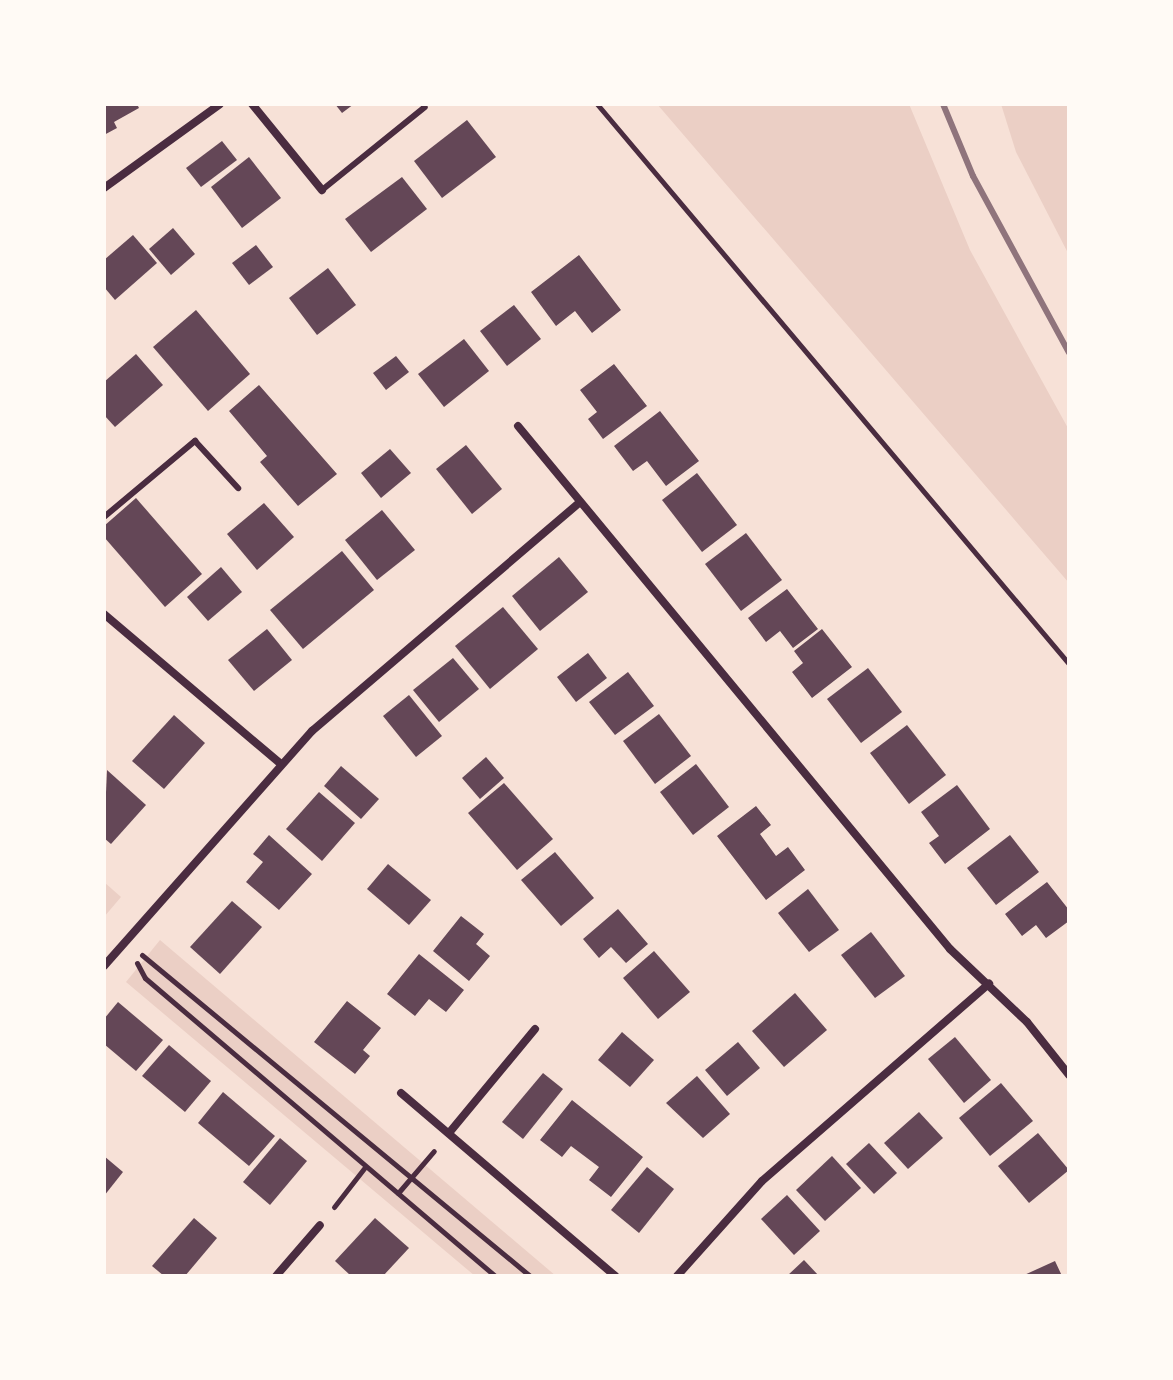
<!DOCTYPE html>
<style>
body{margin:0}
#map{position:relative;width:1173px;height:1380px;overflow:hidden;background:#f7e1d7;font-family:Signika,sans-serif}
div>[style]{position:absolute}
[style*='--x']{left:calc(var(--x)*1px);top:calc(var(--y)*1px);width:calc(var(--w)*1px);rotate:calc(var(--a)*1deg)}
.green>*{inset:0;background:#ebcfc5}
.building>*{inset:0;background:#644757}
.path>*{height:5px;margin:-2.5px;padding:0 2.5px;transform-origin:2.5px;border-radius:2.5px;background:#4a2c40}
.service>*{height:6px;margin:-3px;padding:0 3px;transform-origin:3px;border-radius:3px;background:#4a2c40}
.minor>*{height:8px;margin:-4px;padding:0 4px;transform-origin:4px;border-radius:4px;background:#4a2c40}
.rail>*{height:6px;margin:-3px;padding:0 3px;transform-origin:3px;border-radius:3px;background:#8f747c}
span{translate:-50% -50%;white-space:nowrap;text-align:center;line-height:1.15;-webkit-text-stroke:6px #fffaf5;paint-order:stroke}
.frame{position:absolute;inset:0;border:106px solid #fffaf5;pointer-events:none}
</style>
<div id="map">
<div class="green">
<i style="clip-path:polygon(657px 104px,909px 104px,970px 250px,1069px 430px,1069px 583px)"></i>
<i style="clip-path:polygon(1001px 104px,1069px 104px,1069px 255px,1016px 152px)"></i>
<i style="clip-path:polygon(104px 882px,121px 897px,104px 917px)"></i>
<i style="clip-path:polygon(160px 940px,556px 1276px,475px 1276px,126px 982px)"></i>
</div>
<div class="building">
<i style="clip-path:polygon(104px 104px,137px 104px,139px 108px,114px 122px,117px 128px,104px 135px)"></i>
<i style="clip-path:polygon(335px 104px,354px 104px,342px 113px)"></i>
<i style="clip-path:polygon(467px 120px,496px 157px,442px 198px,414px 161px)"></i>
<i style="clip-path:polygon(222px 141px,237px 160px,201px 187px,186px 168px)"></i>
<i style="clip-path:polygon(249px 157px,281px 198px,242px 228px,211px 187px)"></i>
<i style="clip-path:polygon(402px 177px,427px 209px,371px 252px,345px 219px)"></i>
<i style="clip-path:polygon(173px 228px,195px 254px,171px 275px,149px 249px)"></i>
<i style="clip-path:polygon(133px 235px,157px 263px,115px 300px,104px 287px,104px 260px)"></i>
<i style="clip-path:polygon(256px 245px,273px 267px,249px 285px,232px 263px)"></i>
<i style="clip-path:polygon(579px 255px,621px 310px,592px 333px,575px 311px,556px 326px,531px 292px)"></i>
<i style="clip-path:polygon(328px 268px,356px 305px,317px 335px,289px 298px)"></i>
<i style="clip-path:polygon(514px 305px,541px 339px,507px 366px,480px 331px)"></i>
<i style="clip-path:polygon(196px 310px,250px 374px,208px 411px,153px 347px)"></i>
<i style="clip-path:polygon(464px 339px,489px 371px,444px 407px,418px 374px)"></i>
<i style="clip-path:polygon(136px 354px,163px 385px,115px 427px,104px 415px,104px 382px)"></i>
<i style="clip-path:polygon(396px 356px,409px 372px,386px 390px,373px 373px)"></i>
<i style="clip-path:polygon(614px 364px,647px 406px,603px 439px,588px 419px,597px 412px,580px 390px)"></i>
<i style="clip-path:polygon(259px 385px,337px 474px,298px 506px,260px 462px,267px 456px,229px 411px)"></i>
<i style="clip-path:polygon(660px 411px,699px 461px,666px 486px,647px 461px,633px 471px,614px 446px)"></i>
<i style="clip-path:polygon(466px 445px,502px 489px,472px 514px,436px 469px)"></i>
<i style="clip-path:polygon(390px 449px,411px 473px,381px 498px,361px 473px)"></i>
<i style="clip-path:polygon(697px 473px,737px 525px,702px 552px,662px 500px)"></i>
<i style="clip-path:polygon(136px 498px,202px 574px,165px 607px,104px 537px,104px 526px)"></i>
<i style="clip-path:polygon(264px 503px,294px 537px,257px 570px,227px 534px)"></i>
<i style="clip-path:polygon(382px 510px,415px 550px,377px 580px,345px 540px)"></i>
<i style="clip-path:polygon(746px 533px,782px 580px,741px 611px,705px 564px)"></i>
<i style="clip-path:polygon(342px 551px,374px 590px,303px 649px,270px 610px)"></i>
<i style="clip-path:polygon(559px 557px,588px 592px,540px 631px,512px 596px)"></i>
<i style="clip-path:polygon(221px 567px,242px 592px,208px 621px,187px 597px)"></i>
<i style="clip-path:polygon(787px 589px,818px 629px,793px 648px,780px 631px,766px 642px,748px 618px)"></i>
<i style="clip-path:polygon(503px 607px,538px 649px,490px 689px,455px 646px)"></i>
<i style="clip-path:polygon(267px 629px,292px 660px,254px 691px,228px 660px)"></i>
<i style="clip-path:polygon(822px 629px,852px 667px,812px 698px,792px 672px,803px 663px,794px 651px)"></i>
<i style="clip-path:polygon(588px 653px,607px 678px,576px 702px,557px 677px)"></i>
<i style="clip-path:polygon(453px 658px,479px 689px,439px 722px,413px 690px)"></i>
<i style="clip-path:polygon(868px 668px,902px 712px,861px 743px,827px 699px)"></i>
<i style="clip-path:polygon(628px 672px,654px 706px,615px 735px,589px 702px)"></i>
<i style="clip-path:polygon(409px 695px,442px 736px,416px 757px,383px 716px)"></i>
<i style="clip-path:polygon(659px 714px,691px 756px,655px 784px,623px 741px)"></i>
<i style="clip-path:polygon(174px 715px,205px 743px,164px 789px,132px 761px)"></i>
<i style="clip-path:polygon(907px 725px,946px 775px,909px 804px,870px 753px)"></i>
<i style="clip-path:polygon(486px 757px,504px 778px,480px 799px,462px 778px)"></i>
<i style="clip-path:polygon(696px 764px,729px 807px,693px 835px,660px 792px)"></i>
<i style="clip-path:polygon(341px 766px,379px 799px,361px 819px,324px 786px)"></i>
<i style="clip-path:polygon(107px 770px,146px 805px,111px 844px,104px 838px)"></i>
<i style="clip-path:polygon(504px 783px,553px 839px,517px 870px,468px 813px)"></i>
<i style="clip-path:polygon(957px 785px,990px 829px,945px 864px,929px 843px,939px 836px,921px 812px)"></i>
<i style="clip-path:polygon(319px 792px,355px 823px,322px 861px,286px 829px)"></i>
<i style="clip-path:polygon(756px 806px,771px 825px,760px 834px,776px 856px,788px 847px,805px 870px,766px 900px,717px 836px)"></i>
<i style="clip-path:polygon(269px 835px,312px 874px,279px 910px,246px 882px,263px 862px,253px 854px)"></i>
<i style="clip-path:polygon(1010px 835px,1039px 872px,996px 905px,967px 868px)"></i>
<i style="clip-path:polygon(555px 852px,594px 898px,561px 926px,521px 880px)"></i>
<i style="clip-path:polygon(388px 864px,431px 900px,409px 925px,367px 889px)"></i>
<i style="clip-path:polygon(1047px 882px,1069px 910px,1069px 921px,1046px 938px,1036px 925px,1022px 936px,1005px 914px)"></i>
<i style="clip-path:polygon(808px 889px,839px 930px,809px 952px,778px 913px)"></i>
<i style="clip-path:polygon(232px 901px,262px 927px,220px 974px,190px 947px)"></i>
<i style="clip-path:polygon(618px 909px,648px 944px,626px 963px,611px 947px,599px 958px,583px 939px)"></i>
<i style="clip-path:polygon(461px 916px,484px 934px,476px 944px,490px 956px,469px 981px,433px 951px)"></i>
<i style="clip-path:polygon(871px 932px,905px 976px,875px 998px,841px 955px)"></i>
<i style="clip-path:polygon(654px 951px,690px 992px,658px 1019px,623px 978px)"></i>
<i style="clip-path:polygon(419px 954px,464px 990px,446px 1012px,429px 999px,415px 1016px,387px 994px)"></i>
<i style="clip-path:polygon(795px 993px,827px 1030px,784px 1067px,752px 1031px)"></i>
<i style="clip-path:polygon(347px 1001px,381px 1028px,363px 1050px,370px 1056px,355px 1074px,314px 1042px)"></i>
<i style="clip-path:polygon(118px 1002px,163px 1040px,136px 1071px,104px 1044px,104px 1019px)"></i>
<i style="clip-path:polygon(622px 1032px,654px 1060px,630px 1087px,598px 1060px)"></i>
<i style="clip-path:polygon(955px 1037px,991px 1080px,964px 1103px,928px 1059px)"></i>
<i style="clip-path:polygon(738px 1042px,760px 1068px,727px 1096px,705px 1070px)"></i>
<i style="clip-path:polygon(169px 1045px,211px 1081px,185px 1112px,142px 1076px)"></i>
<i style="clip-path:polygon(543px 1073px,563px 1089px,523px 1139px,502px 1122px)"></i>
<i style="clip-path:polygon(697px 1076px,730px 1114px,703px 1138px,666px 1103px)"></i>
<i style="clip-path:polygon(1001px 1083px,1033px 1121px,990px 1156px,959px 1118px)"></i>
<i style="clip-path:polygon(223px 1092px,275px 1136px,249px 1166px,198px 1123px)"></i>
<i style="clip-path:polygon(572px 1100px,643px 1157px,611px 1197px,589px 1180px,599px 1167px,571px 1146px,562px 1157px,540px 1140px)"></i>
<i style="clip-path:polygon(919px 1112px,943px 1138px,908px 1169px,884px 1143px)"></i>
<i style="clip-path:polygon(1038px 1133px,1069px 1170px,1029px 1203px,998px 1166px)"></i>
<i style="clip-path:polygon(280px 1138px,307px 1161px,270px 1205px,243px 1182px)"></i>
<i style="clip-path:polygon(869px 1143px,897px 1173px,874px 1194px,846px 1164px)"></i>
<i style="clip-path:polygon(104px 1156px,123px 1172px,104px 1196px)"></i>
<i style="clip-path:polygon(832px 1156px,861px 1188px,825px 1221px,796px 1190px)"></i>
<i style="clip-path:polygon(647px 1167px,674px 1189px,639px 1233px,611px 1210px)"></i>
<i style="clip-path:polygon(787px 1195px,820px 1231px,794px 1255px,761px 1219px)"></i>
<i style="clip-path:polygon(194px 1218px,217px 1238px,185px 1276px,164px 1276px,152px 1266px)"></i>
<i style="clip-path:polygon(375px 1218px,409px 1248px,383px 1276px,351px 1276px,335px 1261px)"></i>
<i style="clip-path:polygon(804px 1260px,819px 1276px,787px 1276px)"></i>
<i style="clip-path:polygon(1055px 1261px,1062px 1276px,1022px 1276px)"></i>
</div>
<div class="path">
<i style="--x:597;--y:104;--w:732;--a:49.87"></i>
<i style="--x:142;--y:955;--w:504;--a:39.6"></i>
<i style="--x:137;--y:963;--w:17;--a:62"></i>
<i style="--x:145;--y:978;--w:460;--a:40.4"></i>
<i style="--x:398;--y:1193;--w:55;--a:-49.4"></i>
<i style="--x:334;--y:1207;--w:51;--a:-52.2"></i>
</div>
<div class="service">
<i style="--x:322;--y:190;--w:132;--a:-38.9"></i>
<i style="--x:104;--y:517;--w:119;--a:-39.9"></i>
<i style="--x:195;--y:441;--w:64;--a:47.5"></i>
</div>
<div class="minor">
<i style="--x:252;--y:104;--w:111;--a:50.9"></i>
<i style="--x:104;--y:188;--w:143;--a:-35.9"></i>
<i style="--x:518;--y:426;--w:678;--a:50.44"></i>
<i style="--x:950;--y:949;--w:106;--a:43.5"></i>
<i style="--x:1027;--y:1022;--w:68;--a:51.6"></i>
<i style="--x:104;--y:614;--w:231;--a:40.3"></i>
<i style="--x:104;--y:966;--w:314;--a:-48.5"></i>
<i style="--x:312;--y:731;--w:351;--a:-40.5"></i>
<i style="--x:401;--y:1093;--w:282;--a:40.5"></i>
<i style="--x:449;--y:1133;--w:135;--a:-50.4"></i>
<i style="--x:276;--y:1276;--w:67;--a:-49.2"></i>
<i style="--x:677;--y:1276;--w:127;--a:-48.2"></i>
<i style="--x:762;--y:1181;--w:301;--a:-41"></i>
</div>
<div class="rail">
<i style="--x:943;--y:104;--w:78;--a:67.4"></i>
<i style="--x:973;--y:176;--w:201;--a:61.5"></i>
</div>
<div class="frame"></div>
</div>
